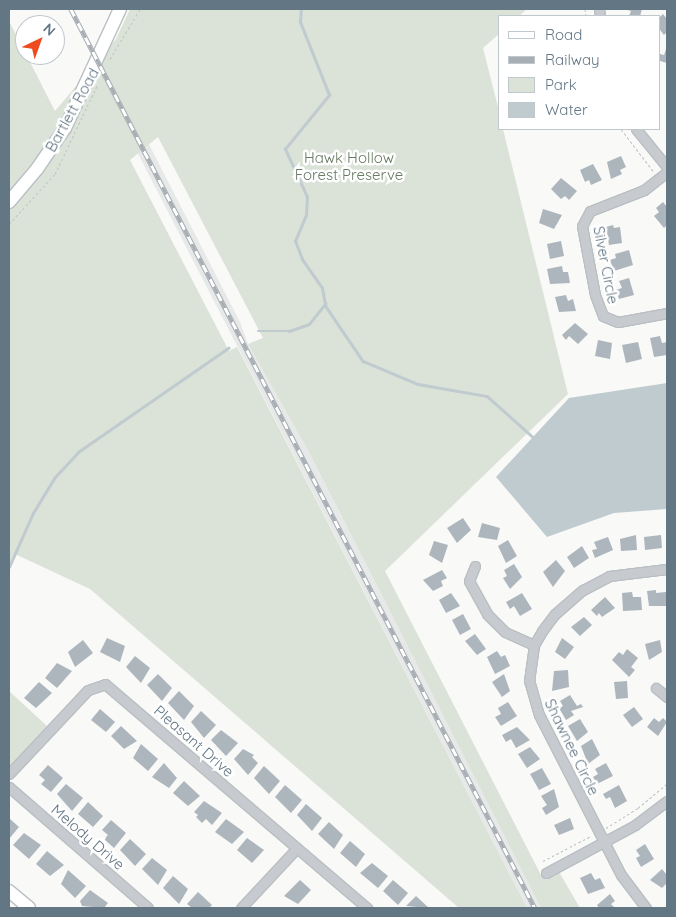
<!DOCTYPE html>
<style>
body{margin:0}
#map{position:relative;width:676px;height:917px;overflow:hidden;background:#f9f9f7;font-family:Quicksand,sans-serif}
div>[style]{position:absolute}
[style*='--x']{left:calc(var(--x)*1px);top:calc(var(--y)*1px);width:calc(var(--w)*1px);rotate:calc(var(--a)*1deg)}
.built>*{inset:0;background:#e7e8e8}
.green>*{inset:0;background:#dbe2d7}
.water>*{inset:0;background:#bfcbcf}
.stream>*{height:2.5px;margin:-1.25px;padding:0 1.25px;transform-origin:1.25px;border-radius:1.25px;background:#bfcbcf}
.building>*{inset:0;background:#adb6bc}
.path>*{height:1px;margin-top:-0.5px;transform-origin:0;background:repeating-linear-gradient(90deg,#c0c3c5 0 2.5px,transparent 0 5px)}
.roads{filter:drop-shadow(1px 0 #b9bfc3) drop-shadow(-1px 0 #b9bfc3) drop-shadow(0 1px #b9bfc3) drop-shadow(0 -1px #b9bfc3)}
.street>*{height:9px;margin:-4.5px;padding:0 4.5px;transform-origin:4.5px;border-radius:4.5px;background:#c7cbcf}
.secondary>*{height:12px;margin:-6px;padding:0 6px;transform-origin:6px;border-radius:6px;background:#fff}
.rail>*{height:4.5px;margin-top:-2.25px;transform-origin:0;background:repeating-linear-gradient(90deg,#fff 0 8px,#a7aeb4 0 16px);box-sizing:border-box;border-block:1px solid #a7aeb4}
span{translate:-50% -50%;white-space:nowrap;text-align:center;line-height:1.15;-webkit-text-stroke:5px #fff;paint-order:stroke}
.street-label{font-size:15px;color:#627684}
.park-label{font-size:15px;color:#677a62}
.frame{position:absolute;inset:0;border:10px solid #627684;pointer-events:none}
.legend{position:absolute;left:498px;top:15px;width:162px;height:115px;box-sizing:border-box;background:#fff;border:1px solid #c0c8ce;margin:0;padding:6px 9px;list-style:none;font-size:15px;color:#627684}
.legend li{display:flex;align-items:center;gap:10px;height:25px}
.legend b{width:25px;border:1px solid #c0c8ce}
.north{position:absolute;left:15px;top:15px;width:50px;height:50px;box-sizing:border-box;background:#fff;border:1px solid #c0c8ce;border-radius:50%;rotate:42deg;font-size:14px;font-weight:700;line-height:20px;text-align:center;color:#627684}
.north::after{content:'';display:block;margin:auto;width:18px;height:22px;background:#ef4b21;clip-path:polygon(50% 0,100% 100%,50% 72%,0 100%)}
</style>
<div id="map">
<div class="built">
<i style="clip-path:polygon(111px 70px,240px 322px,248px 344px,310px 454px,541px 908px,527px 908px,102px 84px)"></i>
</div>
<div class="green">
<i style="clip-path:polygon(130px 9px,527px 9px,519px 16px,500px 16px,500px 33px,483px 48px,500px 115px,500px 129px,503px 129px,568px 394px,385px 571px,542px 877px,558px 870px,580px 908px,541px 908px,310px 454px,248px 344px,263px 338px,158px 137px,130px 160px,229px 351px,237px 347px,527px 908px,459px 908px,90px 589px,15px 554px,9px 566px,9px 21px,55px 111px,116px 39px)"></i>
<i style="clip-path:polygon(9px 691px,47px 726px,9px 768px)"></i>
</div>
<div class="water">
<i style="clip-path:polygon(667px 383px,667px 509px,614px 513px,547px 537px,496px 477px,569px 398px)"></i>
</div>
<div class="stream">
<i style="--x:325;--y:305;--w:68;--a:55.8"></i>
<i style="--x:363;--y:361;--w:60;--a:22.7"></i>
<i style="--x:418;--y:384;--w:70;--a:9.9"></i>
<i style="--x:487;--y:396;--w:62;--a:41.7"></i>
<i style="--x:258;--y:331;--w:31;--a:0"></i>
<i style="--x:289;--y:331;--w:21;--a:-19"></i>
<i style="--x:309;--y:324;--w:26;--a:-51"></i>
<i style="--x:325;--y:304;--w:16;--a:-101"></i>
<i style="--x:322;--y:288;--w:35;--a:-125"></i>
<i style="--x:302;--y:259;--w:19;--a:-111"></i>
<i style="--x:295;--y:241;--w:28;--a:-67"></i>
<i style="--x:306;--y:215;--w:18;--a:-87"></i>
<i style="--x:307;--y:197;--w:53;--a:-114.6"></i>
<i style="--x:285;--y:149;--w:70;--a:-50.8"></i>
<i style="--x:329;--y:95;--w:79;--a:-111.7"></i>
<i style="--x:300;--y:22;--w:13;--a:-86"></i>
<i style="--x:9;--y:567;--w:59;--a:-66"></i>
<i style="--x:33;--y:513;--w:42;--a:-58.6"></i>
<i style="--x:55;--y:477;--w:34;--a:-47"></i>
<i style="--x:78;--y:452;--w:183;--a:-34.7"></i>
</div>
<div class="building">
<i style="clip-path:polygon(624px 9px,642px 9px,640px 16px,629px 16px,631px 11px)"></i>
<i style="clip-path:polygon(663px 14px,667px 19px,667px 32px,664px 35px,660px 30px,660px 17px)"></i>
<i style="clip-path:polygon(667px 46px,667px 63px,660px 61px,660px 54px,664px 55px)"></i>
<i style="clip-path:polygon(621px 156px,626px 167px,620px 170px,622px 174px,611px 179px,607px 162px)"></i>
<i style="clip-path:polygon(593px 164px,602px 180px,591px 185px,589px 180px,585px 182px,580px 170px)"></i>
<i style="clip-path:polygon(561px 178px,577px 191px,569px 200px,565px 196px,561px 199px,551px 189px)"></i>
<i style="clip-path:polygon(663px 202px,667px 207px,667px 225px,664px 228px,654px 216px,659px 212px,656px 208px)"></i>
<i style="clip-path:polygon(543px 209px,562px 215px,554px 229px,539px 223px)"></i>
<i style="clip-path:polygon(613px 225px,614px 228px,620px 227px,622px 243px,609px 245px,606px 227px)"></i>
<i style="clip-path:polygon(561px 241px,564px 256px,550px 259px,547px 244px)"></i>
<i style="clip-path:polygon(629px 250px,633px 265px,614px 271px,610px 260px,616px 258px,615px 254px)"></i>
<i style="clip-path:polygon(562px 266px,563px 272px,568px 272px,570px 283px,550px 284px,547px 269px)"></i>
<i style="clip-path:polygon(629px 278px,634px 295px,619px 299px,616px 290px,622px 288px,619px 281px)"></i>
<i style="clip-path:polygon(566px 295px,568px 301px,573px 299px,576px 311px,559px 312px,555px 297px)"></i>
<i style="clip-path:polygon(575px 323px,588px 334px,578px 344px,569px 336px,566px 340px,562px 335px)"></i>
<i style="clip-path:polygon(660px 336px,662px 343px,667px 342px,667px 355px,654px 357px,650px 338px)"></i>
<i style="clip-path:polygon(598px 340px,612px 343px,610px 359px,595px 356px)"></i>
<i style="clip-path:polygon(638px 342px,642px 359px,626px 363px,622px 345px)"></i>
<i style="clip-path:polygon(463px 518px,471px 530px,457px 543px,447px 528px)"></i>
<i style="clip-path:polygon(482px 523px,500px 528px,497px 540px,478px 537px)"></i>
<i style="clip-path:polygon(636px 535px,637px 550px,621px 551px,620px 539px)"></i>
<i style="clip-path:polygon(661px 535px,662px 548px,645px 550px,644px 537px)"></i>
<i style="clip-path:polygon(608px 537px,613px 550px,595px 558px,592px 550px,597px 549px,594px 542px)"></i>
<i style="clip-path:polygon(508px 540px,517px 556px,506px 563px,498px 546px)"></i>
<i style="clip-path:polygon(434px 541px,448px 545px,442px 563px,429px 555px)"></i>
<i style="clip-path:polygon(582px 546px,589px 558px,574px 568px,567px 557px)"></i>
<i style="clip-path:polygon(556px 560px,565px 571px,553px 587px,543px 572px)"></i>
<i style="clip-path:polygon(514px 564px,522px 577px,510px 589px,503px 578px,507px 576px,504px 570px)"></i>
<i style="clip-path:polygon(442px 570px,447px 578px,441px 581px,443px 586px,433px 591px,423px 580px)"></i>
<i style="clip-path:polygon(656px 590px,656px 593px,666px 592px,667px 606px,649px 606px,647px 591px)"></i>
<i style="clip-path:polygon(632px 592px,633px 597px,641px 597px,642px 610px,623px 611px,622px 593px)"></i>
<i style="clip-path:polygon(451px 593px,460px 606px,446px 613px,439px 600px)"></i>
<i style="clip-path:polygon(522px 593px,532px 609px,520px 616px,514px 606px,510px 609px,506px 602px)"></i>
<i style="clip-path:polygon(605px 597px,615px 608px,602px 617px,599px 613px,597px 616px,591px 610px)"></i>
<i style="clip-path:polygon(463px 614px,471px 629px,460px 635px,452px 620px)"></i>
<i style="clip-path:polygon(584px 617px,592px 625px,580px 636px,571px 627px)"></i>
<i style="clip-path:polygon(475px 634px,486px 649px,477px 655px,465px 641px)"></i>
<i style="clip-path:polygon(107px 638px,125px 646px,120px 662px,100px 652px)"></i>
<i style="clip-path:polygon(562px 638px,574px 647px,565px 659px,555px 652px)"></i>
<i style="clip-path:polygon(83px 640px,93px 653px,75px 667px,68px 652px)"></i>
<i style="clip-path:polygon(660px 640px,662px 652px,649px 660px,645px 644px)"></i>
<i style="clip-path:polygon(627px 649px,638px 658px,631px 667px,635px 670px,629px 677px,612px 660px,619px 652px,623px 655px)"></i>
<i style="clip-path:polygon(497px 651px,501px 657px,505px 655px,510px 666px,495px 674px,487px 657px)"></i>
<i style="clip-path:polygon(135px 656px,150px 668px,141px 683px,126px 667px)"></i>
<i style="clip-path:polygon(57px 663px,72px 671px,57px 688px,45px 678px)"></i>
<i style="clip-path:polygon(568px 670px,569px 687px,552px 691px,554px 671px)"></i>
<i style="clip-path:polygon(158px 674px,172px 688px,162px 701px,147px 685px)"></i>
<i style="clip-path:polygon(504px 674px,510px 691px,502px 697px,492px 682px)"></i>
<i style="clip-path:polygon(627px 681px,628px 698px,616px 699px,614px 682px)"></i>
<i style="clip-path:polygon(39px 682px,52px 693px,36px 708px,24px 698px)"></i>
<i style="clip-path:polygon(179px 691px,194px 706px,184px 720px,168px 703px)"></i>
<i style="clip-path:polygon(570px 695px,577px 706px,581px 704px,583px 707px,571px 711px,574px 715px,566px 720px,559px 708px,563px 706px,560px 701px)"></i>
<i style="clip-path:polygon(508px 702px,517px 716px,501px 726px,495px 717px,501px 714px,498px 708px)"></i>
<i style="clip-path:polygon(634px 707px,643px 719px,632px 727px,623px 715px)"></i>
<i style="clip-path:polygon(100px 709px,115px 722px,106px 732px,91px 720px)"></i>
<i style="clip-path:polygon(201px 711px,216px 725px,204px 738px,191px 722px)"></i>
<i style="clip-path:polygon(654px 718px,659px 722px,663px 718px,667px 722px,658px 736px,647px 727px)"></i>
<i style="clip-path:polygon(580px 719px,588px 732px,577px 741px,568px 726px)"></i>
<i style="clip-path:polygon(121px 726px,137px 741px,124px 749px,111px 736px)"></i>
<i style="clip-path:polygon(517px 727px,530px 740px,516px 748px,511px 739px,506px 742px,502px 735px)"></i>
<i style="clip-path:polygon(221px 730px,238px 743px,226px 756px,211px 740px)"></i>
<i style="clip-path:polygon(592px 739px,600px 755px,588px 764px,581px 746px)"></i>
<i style="clip-path:polygon(141px 744px,158px 759px,148px 771px,133px 758px)"></i>
<i style="clip-path:polygon(530px 747px,540px 759px,527px 768px,518px 754px)"></i>
<i style="clip-path:polygon(243px 749px,254px 755px,252px 757px,258px 763px,248px 775px,234px 759px)"></i>
<i style="clip-path:polygon(164px 763px,177px 778px,169px 788px,152px 777px)"></i>
<i style="clip-path:polygon(606px 763px,613px 776px,597px 784px,593px 777px,598px 774px,595px 769px)"></i>
<i style="clip-path:polygon(48px 765px,63px 778px,51px 792px,41px 784px,45px 780px,39px 775px)"></i>
<i style="clip-path:polygon(264px 766px,280px 781px,269px 794px,254px 778px)"></i>
<i style="clip-path:polygon(542px 768px,551px 784px,539px 790px,530px 774px)"></i>
<i style="clip-path:polygon(184px 781px,200px 796px,188px 806px,173px 793px)"></i>
<i style="clip-path:polygon(66px 784px,83px 798px,72px 811px,57px 794px)"></i>
<i style="clip-path:polygon(285px 785px,302px 800px,291px 813px,275px 797px)"></i>
<i style="clip-path:polygon(619px 785px,627px 801px,615px 808px,610px 797px,606px 799px,603px 794px)"></i>
<i style="clip-path:polygon(554px 789px,559px 807px,546px 815px,542px 808px,547px 805px,541px 796px)"></i>
<i style="clip-path:polygon(204px 801px,222px 813px,212px 825px,206px 819px,202px 823px,196px 817px,198px 815px,194px 812px)"></i>
<i style="clip-path:polygon(88px 802px,103px 816px,93px 827px,78px 814px)"></i>
<i style="clip-path:polygon(306px 804px,322px 818px,312px 831px,297px 815px)"></i>
<i style="clip-path:polygon(9px 818px,19px 827px,9px 839px)"></i>
<i style="clip-path:polygon(570px 818px,574px 829px,559px 835px,554px 825px)"></i>
<i style="clip-path:polygon(226px 819px,244px 832px,232px 844px,215px 832px)"></i>
<i style="clip-path:polygon(111px 820px,126px 833px,114px 848px,104px 839px,108px 835px,102px 830px)"></i>
<i style="clip-path:polygon(329px 822px,343px 835px,334px 849px,318px 834px)"></i>
<i style="clip-path:polygon(24px 833px,41px 845px,29px 859px,13px 845px)"></i>
<i style="clip-path:polygon(247px 838px,264px 850px,252px 863px,237px 850px)"></i>
<i style="clip-path:polygon(130px 839px,146px 854px,135px 866px,120px 850px)"></i>
<i style="clip-path:polygon(350px 841px,365px 854px,356px 867px,340px 853px)"></i>
<i style="clip-path:polygon(645px 844px,654px 859px,641px 867px,636px 858px,640px 856px,636px 850px)"></i>
<i style="clip-path:polygon(47px 851px,64px 865px,50px 876px,36px 864px)"></i>
<i style="clip-path:polygon(152px 858px,167px 870px,158px 885px,142px 869px)"></i>
<i style="clip-path:polygon(372px 863px,388px 876px,378px 888px,360px 873px)"></i>
<i style="clip-path:polygon(662px 869px,667px 875px,667px 883px,662px 888px,650px 880px)"></i>
<i style="clip-path:polygon(68px 870px,86px 886px,75px 898px,61px 884px)"></i>
<i style="clip-path:polygon(591px 873px,595px 880px,600px 878px,605px 888px,588px 894px,580px 878px)"></i>
<i style="clip-path:polygon(173px 876px,188px 889px,179px 904px,163px 888px)"></i>
<i style="clip-path:polygon(300px 880px,311px 890px,298px 904px,284px 896px)"></i>
<i style="clip-path:polygon(393px 880px,408px 893px,398px 905px,383px 891px)"></i>
<i style="clip-path:polygon(90px 890px,108px 903px,104px 908px,82px 906px,80px 901px)"></i>
<i style="clip-path:polygon(198px 892px,212px 905px,209px 908px,192px 908px,187px 904px)"></i>
<i style="clip-path:polygon(610px 894px,615px 901px,611px 904px,615px 908px,599px 908px,597px 905px)"></i>
<i style="clip-path:polygon(416px 896px,429px 908px,406px 906px)"></i>
</div>
<div class="path">
<i style="--x:585;--y:9;--w:7;--a:82"></i>
<i style="--x:110;--y:59;--w:58;--a:-59"></i>
<i style="--x:621;--y:129;--w:54;--a:52.5"></i>
<i style="--x:9;--y:224;--w:68;--a:-47.4"></i>
<i style="--x:55;--y:174;--w:100;--a:-64.5"></i>
<i style="--x:606;--y:828;--w:38;--a:-32"></i>
<i style="--x:638;--y:808;--w:38;--a:-40"></i>
<i style="--x:543;--y:861;--w:54;--a:-27.5"></i>
</div>
<div class="roads">
<div class="street">
<i style="--x:599;--y:9;--w:7;--a:82"></i>
<i style="--x:636;--y:129;--w:49;--a:50.8"></i>
<i style="--x:667;--y:172;--w:29;--a:142"></i>
<i style="--x:644;--y:190;--w:58;--a:158.7"></i>
<i style="--x:590;--y:211;--w:17;--a:118"></i>
<i style="--x:582;--y:226;--w:70;--a:79.3"></i>
<i style="--x:595;--y:295;--w:22;--a:69"></i>
<i style="--x:603;--y:316;--w:16;--a:22"></i>
<i style="--x:618;--y:322;--w:50;--a:-10.4"></i>
<i style="--x:475;--y:566;--w:16;--a:112"></i>
<i style="--x:469;--y:581;--w:38;--a:61"></i>
<i style="--x:487;--y:614;--w:25;--a:45"></i>
<i style="--x:505;--y:632;--w:32;--a:24"></i>
<i style="--x:656;--y:688;--w:14;--a:39"></i>
<i style="--x:9;--y:774;--w:115;--a:-46.8"></i>
<i style="--x:88;--y:690;--w:18;--a:-19"></i>
<i style="--x:105;--y:684;--w:345;--a:40.5"></i>
<i style="--x:9;--y:787;--w:184;--a:41"></i>
<i style="--x:546;--y:873;--w:101;--a:-28.3"></i>
<i style="--x:635;--y:825;--w:40;--a:-37"></i>
<i style="--x:241;--y:908;--w:82;--a:-47"></i>
<i style="--x:646;--y:908;--w:41;--a:-127.1"></i>
<i style="--x:621;--y:875;--w:48;--a:-117.1"></i>
<i style="--x:599;--y:832;--w:131;--a:-117.1"></i>
<i style="--x:539;--y:715;--w:35;--a:-106"></i>
<i style="--x:529;--y:681;--w:36;--a:-82"></i>
<i style="--x:534;--y:645;--w:16;--a:-60"></i>
<i style="--x:542;--y:631;--w:21;--a:-53"></i>
<i style="--x:555;--y:614;--w:37;--a:-41"></i>
<i style="--x:583;--y:590;--w:30;--a:-28"></i>
<i style="--x:609;--y:576;--w:58;--a:-6.9"></i>
</div>
<div class="secondary">
<i style="--x:9;--y:202;--w:43;--a:-49.7"></i>
<i style="--x:37;--y:169;--w:50;--a:-55.7"></i>
<i style="--x:65;--y:128;--w:131;--a:-65.2"></i>
<i style="--x:9;--y:891;--w:26;--a:40"></i>
</div>
</div>
<div class="rail">
<i style="--x:71;--y:9;--w:1012;--a:62.7"></i>
</div>
<div class="street-label">
<span style="left:72px;top:110px;rotate:-61deg">Bartlett Road</span>
<span style="left:606px;top:265px;rotate:79deg">Silver Circle</span>
<span style="left:194px;top:741px;rotate:41deg">Pleasant Drive</span>
<span style="left:572px;top:747px;rotate:64deg">Shawnee Circle</span>
<span style="left:88px;top:837px;rotate:41deg">Melody Drive</span>
</div>
<div class="park-label">
<span style="left:349px;top:166px">Hawk Hollow<br>Forest Preserve</span>
</div>
<div class="frame"></div>
<ul class="legend">
<li><b style="height:6px;background:#fff"></b>Road</li>
<li><b style="height:6px;background:#a7aeb4"></b>Railway</li>
<li><b style="height:14px;background:#dbe2d7"></b>Park</li>
<li><b style="height:14px;background:#bfcbcf"></b>Water</li>
</ul>
<div class="north">N</div>
</div>
